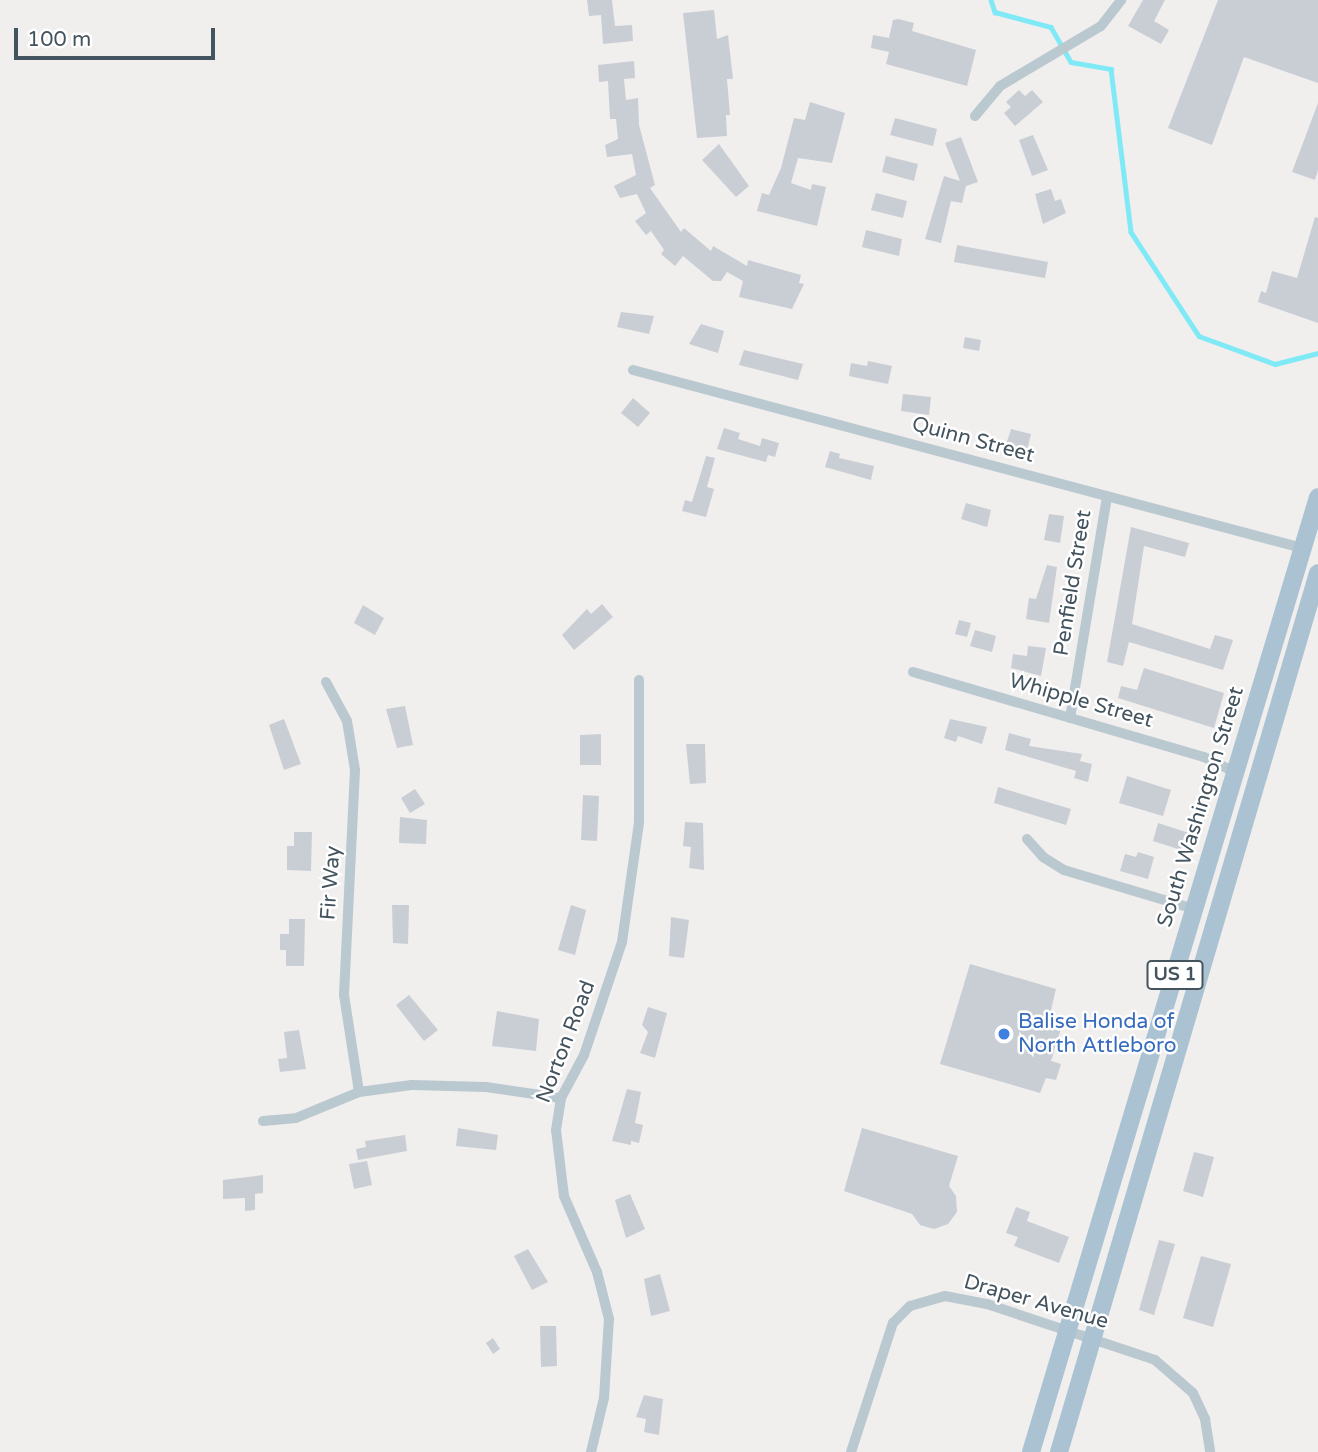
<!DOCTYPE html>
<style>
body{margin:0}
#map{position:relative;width:1318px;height:1452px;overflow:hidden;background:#f1eeee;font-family:"Varela Round",sans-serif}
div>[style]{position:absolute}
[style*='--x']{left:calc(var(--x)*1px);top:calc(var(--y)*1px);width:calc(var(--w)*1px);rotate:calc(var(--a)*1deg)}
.stream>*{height:4.5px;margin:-2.25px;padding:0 2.25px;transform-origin:2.25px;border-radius:2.25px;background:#7feaf6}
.building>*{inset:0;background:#c9ced4}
.street>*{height:10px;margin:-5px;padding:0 5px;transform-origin:5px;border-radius:5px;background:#bac8cf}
.primary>*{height:18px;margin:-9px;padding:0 9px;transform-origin:9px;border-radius:9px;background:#aac2d1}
.dots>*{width:19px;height:19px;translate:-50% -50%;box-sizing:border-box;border:4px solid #fff;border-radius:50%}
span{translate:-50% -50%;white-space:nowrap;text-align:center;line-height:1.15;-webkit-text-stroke:5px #fff;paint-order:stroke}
.shield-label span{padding:2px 5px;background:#fff;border:2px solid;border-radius:5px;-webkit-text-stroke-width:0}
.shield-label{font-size:19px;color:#44545e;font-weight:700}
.street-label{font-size:21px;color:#44545e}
.shop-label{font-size:21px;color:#366cbe}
.left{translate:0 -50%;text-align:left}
.scale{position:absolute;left:14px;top:28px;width:201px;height:32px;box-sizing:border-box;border:4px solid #44545e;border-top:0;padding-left:9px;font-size:21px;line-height:24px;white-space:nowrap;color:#44545e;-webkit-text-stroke:5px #fff;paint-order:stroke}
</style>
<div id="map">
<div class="stream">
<i style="--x:991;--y:0;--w:13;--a:72"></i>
<i style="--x:995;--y:12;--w:58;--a:15"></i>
<i style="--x:1051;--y:27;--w:40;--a:60.3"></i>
<i style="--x:1071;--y:62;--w:41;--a:9.9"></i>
<i style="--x:1111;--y:69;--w:164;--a:83"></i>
<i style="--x:1131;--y:232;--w:124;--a:56.8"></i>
<i style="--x:1199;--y:336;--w:81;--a:20.2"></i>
<i style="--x:1275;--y:364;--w:44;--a:-14.3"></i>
</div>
<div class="building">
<i style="clip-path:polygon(587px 0,612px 0,615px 26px,632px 25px,633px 41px,603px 44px,601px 15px,589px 16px)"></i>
<i style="clip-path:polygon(1143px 0,1165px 0,1154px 21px,1169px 30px,1161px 44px,1128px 26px)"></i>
<i style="clip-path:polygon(1218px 0,1318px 0,1318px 83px,1244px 57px,1212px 145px,1168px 128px)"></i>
<i style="clip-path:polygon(714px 10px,717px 39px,728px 35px,733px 79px,727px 79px,730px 115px,726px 115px,727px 136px,697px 138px,683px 13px)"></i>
<i style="clip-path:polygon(898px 19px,914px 23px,912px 31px,976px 50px,967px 86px,886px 64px,889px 52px,871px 48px,873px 35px,889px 38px,893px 20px)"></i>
<i style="clip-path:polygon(634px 61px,635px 78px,624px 79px,626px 100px,638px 98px,639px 125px,655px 185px,650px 188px,681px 232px,684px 228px,711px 251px,713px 246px,747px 266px,748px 260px,801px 275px,799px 283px,804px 284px,792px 309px,739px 297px,743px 281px,727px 272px,721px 281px,713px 281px,683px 256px,675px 266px,661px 254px,664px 250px,651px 231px,646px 235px,635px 221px,646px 213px,637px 194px,620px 198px,614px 186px,636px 175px,632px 154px,607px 157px,605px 145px,618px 139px,616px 119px,610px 119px,608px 81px,599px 82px,598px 65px)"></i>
<i style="clip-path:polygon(1019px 90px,1025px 96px,1032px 90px,1043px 102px,1015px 126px,1004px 113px,1011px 107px,1006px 102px)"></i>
<i style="clip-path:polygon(810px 102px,845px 113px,832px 163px,798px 158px,791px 183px,811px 190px,812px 184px,826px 187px,817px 226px,757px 211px,762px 193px,769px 195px,781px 168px,794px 118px,805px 120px)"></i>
<i style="clip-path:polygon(1318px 103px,1318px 170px,1315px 180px,1292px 172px)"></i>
<i style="clip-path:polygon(895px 118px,937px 129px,933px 146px,890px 135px)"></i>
<i style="clip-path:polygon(1033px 135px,1048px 170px,1032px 176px,1019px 140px)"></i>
<i style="clip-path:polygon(961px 137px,978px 182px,966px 186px,962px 203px,951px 201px,941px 243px,925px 239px,944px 176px,960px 181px,945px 143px)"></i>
<i style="clip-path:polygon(719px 144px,749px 186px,736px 197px,702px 160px)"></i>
<i style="clip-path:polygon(886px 156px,918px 164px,914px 181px,882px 172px)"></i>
<i style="clip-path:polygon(1051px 189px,1055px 201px,1061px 199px,1066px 213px,1043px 224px,1035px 194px)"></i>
<i style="clip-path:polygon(876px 193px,907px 201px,903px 218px,871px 210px)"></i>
<i style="clip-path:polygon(1315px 217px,1318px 218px,1318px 323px,1258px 302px,1261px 291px,1266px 293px,1272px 271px,1297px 278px)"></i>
<i style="clip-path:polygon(866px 230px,902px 239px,899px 256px,862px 247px)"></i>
<i style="clip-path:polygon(957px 245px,1048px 262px,1045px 278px,954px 262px)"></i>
<i style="clip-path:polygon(621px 312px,654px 316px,649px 334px,617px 327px)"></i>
<i style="clip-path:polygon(701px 324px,724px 331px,718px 353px,689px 344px)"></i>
<i style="clip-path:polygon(965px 337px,981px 340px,979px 351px,963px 348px)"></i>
<i style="clip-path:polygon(744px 350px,803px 364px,798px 380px,739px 365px)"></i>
<i style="clip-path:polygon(868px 361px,892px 366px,888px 384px,849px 376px,851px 363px,867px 366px)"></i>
<i style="clip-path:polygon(903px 394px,931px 397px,929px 415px,901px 411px)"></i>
<i style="clip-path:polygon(633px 398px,650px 413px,638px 427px,621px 413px)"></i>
<i style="clip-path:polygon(724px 428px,740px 433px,738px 439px,760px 446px,762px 438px,779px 443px,775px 457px,768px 455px,766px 462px,717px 449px)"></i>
<i style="clip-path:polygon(1011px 429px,1031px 434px,1027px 451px,1006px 445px)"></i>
<i style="clip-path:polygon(830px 451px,840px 454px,839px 458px,874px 466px,871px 480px,825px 467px)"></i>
<i style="clip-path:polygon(706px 456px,715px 458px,707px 487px,714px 489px,706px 517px,682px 511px,685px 500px,692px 502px)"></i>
<i style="clip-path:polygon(966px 503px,991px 510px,987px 527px,961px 519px)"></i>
<i style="clip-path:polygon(1049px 514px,1064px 516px,1060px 543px,1044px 540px)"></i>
<i style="clip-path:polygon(1131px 527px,1189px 543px,1185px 557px,1144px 546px,1132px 624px,1210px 649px,1215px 635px,1233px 640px,1223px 670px,1129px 642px,1123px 666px,1107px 662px)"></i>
<i style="clip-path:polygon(1047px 565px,1057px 567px,1049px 623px,1026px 619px,1029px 598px,1036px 599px)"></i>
<i style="clip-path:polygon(602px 604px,613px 617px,574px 650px,562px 635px,587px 609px,591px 614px)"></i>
<i style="clip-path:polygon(363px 605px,384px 618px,375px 635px,354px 623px)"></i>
<i style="clip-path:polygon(959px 620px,971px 623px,967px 637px,955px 634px)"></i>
<i style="clip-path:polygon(975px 630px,996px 636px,992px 652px,970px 646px)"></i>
<i style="clip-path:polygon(1028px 646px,1046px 648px,1041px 676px,1011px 668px,1013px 654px,1027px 656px)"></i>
<i style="clip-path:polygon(1144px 668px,1224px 693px,1214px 728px,1118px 698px,1121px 686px,1137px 690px)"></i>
<i style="clip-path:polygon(405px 706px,413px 745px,397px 748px,386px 709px)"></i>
<i style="clip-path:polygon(284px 719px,301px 764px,284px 770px,269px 725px)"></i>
<i style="clip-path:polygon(950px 719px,987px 727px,982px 744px,958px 736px,956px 742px,944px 738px)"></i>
<i style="clip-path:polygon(1009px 733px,1031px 739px,1029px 746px,1082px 754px,1080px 761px,1092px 764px,1088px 782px,1074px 778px,1076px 771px,1005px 750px)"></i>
<i style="clip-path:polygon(601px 734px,601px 765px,580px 765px,580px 735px)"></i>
<i style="clip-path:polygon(686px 744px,705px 744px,706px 783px,690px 784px)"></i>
<i style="clip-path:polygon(1127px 776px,1171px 790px,1163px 816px,1119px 803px)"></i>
<i style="clip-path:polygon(998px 787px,1071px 809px,1066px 825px,994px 803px)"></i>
<i style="clip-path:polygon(415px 789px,425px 804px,410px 813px,401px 798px)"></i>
<i style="clip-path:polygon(583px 795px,599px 796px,597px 841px,581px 840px)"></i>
<i style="clip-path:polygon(400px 817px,427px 820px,426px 844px,399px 843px)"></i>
<i style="clip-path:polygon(685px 822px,703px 823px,704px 870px,689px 868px,691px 847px,683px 846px)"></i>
<i style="clip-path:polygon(1158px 823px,1189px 833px,1181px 850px,1153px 841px)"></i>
<i style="clip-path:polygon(294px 832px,312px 832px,311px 871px,287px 870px,287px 846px,294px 846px)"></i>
<i style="clip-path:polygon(1138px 852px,1154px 857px,1148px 879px,1120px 871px,1125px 854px,1136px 857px)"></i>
<i style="clip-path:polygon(392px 905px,409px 905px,408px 944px,393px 943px)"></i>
<i style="clip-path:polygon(571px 905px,586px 910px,575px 955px,558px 950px)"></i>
<i style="clip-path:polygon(671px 917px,689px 920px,684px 958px,669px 956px)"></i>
<i style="clip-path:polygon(289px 919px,305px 919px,304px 966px,286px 966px,286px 950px,280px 950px,280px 934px,289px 934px)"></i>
<i style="clip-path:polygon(970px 964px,1056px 989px,1050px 1014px,1064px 1019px,1051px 1061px,1061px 1064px,1056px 1080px,1046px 1078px,1040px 1093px,940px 1064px)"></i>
<i style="clip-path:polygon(409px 995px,438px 1030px,424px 1041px,396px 1005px)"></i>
<i style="clip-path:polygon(648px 1007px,667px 1013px,655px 1058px,640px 1053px,648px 1032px,642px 1025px)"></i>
<i style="clip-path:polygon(497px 1011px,539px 1019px,536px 1051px,492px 1046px)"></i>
<i style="clip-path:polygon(299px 1030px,306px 1069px,280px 1072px,278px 1059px,287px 1058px,284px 1032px)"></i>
<i style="clip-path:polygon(627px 1089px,641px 1092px,635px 1123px,643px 1125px,639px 1143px,631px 1141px,631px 1145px,612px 1141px)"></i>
<i style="clip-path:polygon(458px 1128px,498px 1135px,496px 1150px,456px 1146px)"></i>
<i style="clip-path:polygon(862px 1128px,958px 1156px,949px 1186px,956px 1196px,957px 1212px,948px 1224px,934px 1229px,920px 1225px,912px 1214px,844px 1191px)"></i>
<i style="clip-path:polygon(405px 1135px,407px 1151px,358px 1160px,356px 1149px,366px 1147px,365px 1141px)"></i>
<i style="clip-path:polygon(1194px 1152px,1214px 1157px,1203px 1197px,1183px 1191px)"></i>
<i style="clip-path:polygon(367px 1161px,372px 1185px,354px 1189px,349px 1164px)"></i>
<i style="clip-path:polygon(263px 1175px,263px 1193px,255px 1194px,255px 1210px,245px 1211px,245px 1198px,223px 1199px,223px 1180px)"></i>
<i style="clip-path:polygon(630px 1194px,645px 1229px,626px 1238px,615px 1200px)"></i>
<i style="clip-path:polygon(1016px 1207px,1030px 1212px,1027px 1221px,1069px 1237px,1059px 1263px,1014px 1246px,1018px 1237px,1006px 1233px)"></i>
<i style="clip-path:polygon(1159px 1240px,1175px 1244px,1154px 1315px,1139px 1310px)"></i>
<i style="clip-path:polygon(528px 1249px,548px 1282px,532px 1290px,514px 1256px)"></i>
<i style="clip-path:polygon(1201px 1256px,1231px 1264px,1213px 1327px,1183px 1318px)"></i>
<i style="clip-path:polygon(660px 1274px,670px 1311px,651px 1316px,644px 1279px)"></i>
<i style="clip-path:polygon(540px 1326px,556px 1326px,557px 1366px,541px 1367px)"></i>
<i style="clip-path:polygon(493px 1338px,500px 1349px,493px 1354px,486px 1343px)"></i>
<i style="clip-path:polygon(644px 1395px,663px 1399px,659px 1435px,644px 1432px,646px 1419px,636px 1417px)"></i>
</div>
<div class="street">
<i style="--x:975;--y:116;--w:39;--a:-50"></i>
<i style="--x:1000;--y:86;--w:117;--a:-30.7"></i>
<i style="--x:1101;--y:26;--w:33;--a:-52"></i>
<i style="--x:633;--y:370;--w:692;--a:14.9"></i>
<i style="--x:913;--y:672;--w:303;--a:16.3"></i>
<i style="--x:1204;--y:757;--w:34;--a:26"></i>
<i style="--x:326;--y:682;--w:44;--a:61.7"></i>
<i style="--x:347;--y:721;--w:50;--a:80.7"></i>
<i style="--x:355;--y:770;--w:225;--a:92.8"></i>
<i style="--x:344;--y:995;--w:98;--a:81.2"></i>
<i style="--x:1070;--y:718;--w:225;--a:-80.5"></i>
<i style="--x:1027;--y:839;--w:24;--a:48"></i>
<i style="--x:1043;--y:857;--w:25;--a:32"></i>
<i style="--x:1064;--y:870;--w:136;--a:16.7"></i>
<i style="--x:263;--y:1121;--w:33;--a:-5"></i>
<i style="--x:296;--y:1118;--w:68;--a:-22.4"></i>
<i style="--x:359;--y:1092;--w:53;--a:-7.5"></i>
<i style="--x:412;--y:1085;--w:74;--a:1.5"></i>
<i style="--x:486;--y:1087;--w:76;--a:8.3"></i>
<i style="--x:591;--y:1452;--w:56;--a:-76.5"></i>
<i style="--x:604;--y:1398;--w:79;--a:-86.4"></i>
<i style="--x:609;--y:1319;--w:49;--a:-104.3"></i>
<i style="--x:597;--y:1272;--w:83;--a:-113.5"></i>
<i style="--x:564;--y:1196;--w:66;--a:-96.9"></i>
<i style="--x:556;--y:1130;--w:32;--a:-81"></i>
<i style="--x:561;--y:1098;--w:49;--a:-61.9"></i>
<i style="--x:584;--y:1055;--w:119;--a:-71.4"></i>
<i style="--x:622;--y:942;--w:121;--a:-81.9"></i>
<i style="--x:639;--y:822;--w:142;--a:-90"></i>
<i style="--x:851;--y:1452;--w:136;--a:-72"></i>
<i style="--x:893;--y:1323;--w:24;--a:-45"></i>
<i style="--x:910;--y:1306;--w:36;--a:-16"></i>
<i style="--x:945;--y:1296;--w:43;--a:10.8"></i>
<i style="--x:987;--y:1304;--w:177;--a:18.4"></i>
<i style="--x:1155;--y:1360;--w:50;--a:41"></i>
<i style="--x:1193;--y:1393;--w:29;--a:65"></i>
<i style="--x:1205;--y:1419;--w:33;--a:81"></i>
</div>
<div class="primary">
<i style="--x:1031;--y:1452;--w:997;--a:-73.27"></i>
<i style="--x:1059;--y:1452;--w:916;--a:-73.58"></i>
</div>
<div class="dots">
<i style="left:1004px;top:1034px;background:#3f7fe0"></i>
</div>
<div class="shield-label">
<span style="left:1175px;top:975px">US 1</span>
</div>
<div class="street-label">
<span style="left:973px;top:440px;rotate:15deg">Quinn Street</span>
<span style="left:1073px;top:583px;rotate:-81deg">Penfield Street</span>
<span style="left:1081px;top:701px;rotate:16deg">Whipple Street</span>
<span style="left:1201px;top:807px;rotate:-73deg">South Washington Street</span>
<span style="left:331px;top:883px;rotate:-86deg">Fir Way</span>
<span style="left:566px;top:1042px;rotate:-69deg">Norton Road</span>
<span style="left:1036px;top:1302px;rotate:16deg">Draper Avenue</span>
</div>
<div class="shop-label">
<span class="left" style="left:1018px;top:1034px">Balise Honda of<br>North Attleboro</span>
</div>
<div class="scale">100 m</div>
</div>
